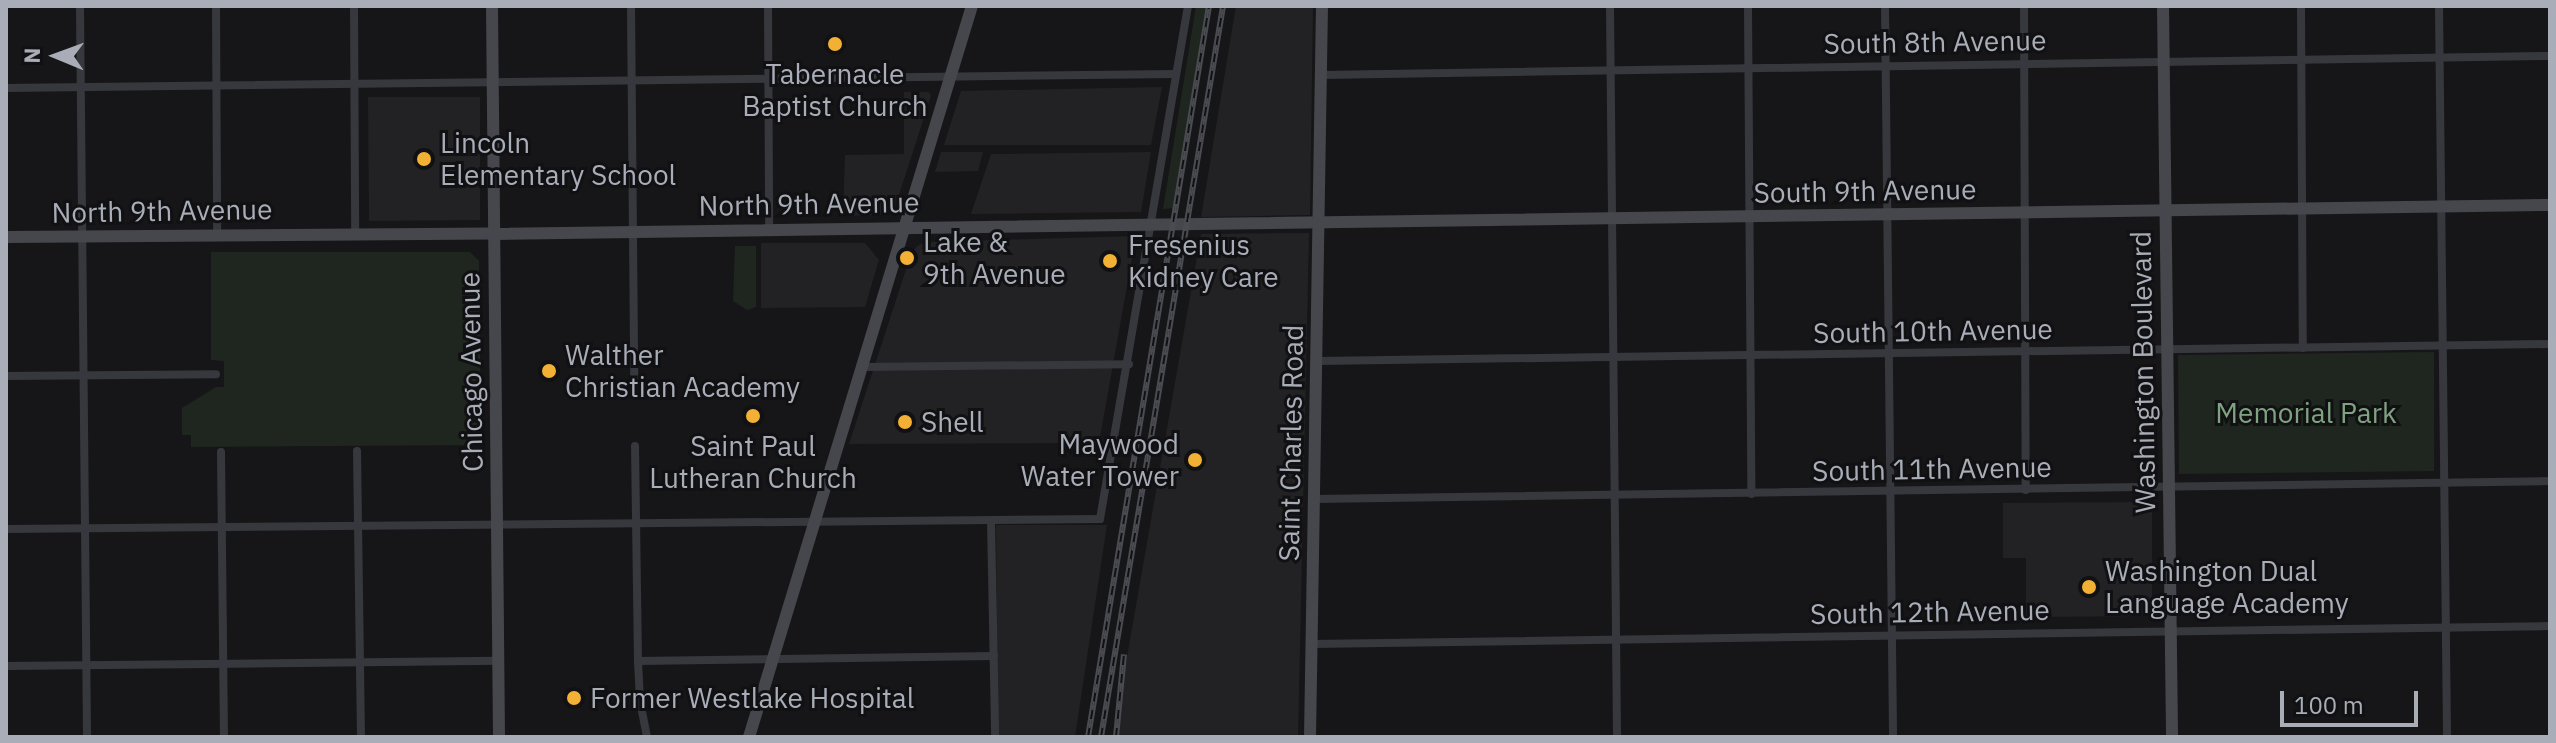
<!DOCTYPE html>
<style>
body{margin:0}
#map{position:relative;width:2556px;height:743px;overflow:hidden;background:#161618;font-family:"IBM Plex Sans",sans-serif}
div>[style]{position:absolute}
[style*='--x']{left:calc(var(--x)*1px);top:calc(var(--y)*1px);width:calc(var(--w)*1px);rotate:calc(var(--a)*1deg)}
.built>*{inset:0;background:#222225}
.green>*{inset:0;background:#1e261f}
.street>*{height:8px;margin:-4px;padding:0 4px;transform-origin:4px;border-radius:4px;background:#37383d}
.secondary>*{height:12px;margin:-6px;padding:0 6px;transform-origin:6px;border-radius:6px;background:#45474d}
.rail>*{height:6px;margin-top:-3px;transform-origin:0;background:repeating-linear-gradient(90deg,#111113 0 9px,#4a4c52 0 18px);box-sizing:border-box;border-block:2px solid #4a4c52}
.dots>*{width:22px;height:22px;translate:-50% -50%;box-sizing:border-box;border:4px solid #111113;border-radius:50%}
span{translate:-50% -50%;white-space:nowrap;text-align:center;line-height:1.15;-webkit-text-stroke:6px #111113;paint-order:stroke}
.street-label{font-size:28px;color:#a8adb8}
.poi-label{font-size:28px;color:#a8adb8}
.left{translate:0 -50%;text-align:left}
.right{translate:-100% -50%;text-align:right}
.park-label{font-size:28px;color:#7fa381}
.frame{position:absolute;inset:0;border:8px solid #a8adb8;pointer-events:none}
.north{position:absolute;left:16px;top:16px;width:80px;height:80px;-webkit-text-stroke:6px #111113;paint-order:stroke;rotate:271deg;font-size:22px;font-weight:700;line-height:32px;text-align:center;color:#a8adb8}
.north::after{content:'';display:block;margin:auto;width:28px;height:36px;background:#a8adb8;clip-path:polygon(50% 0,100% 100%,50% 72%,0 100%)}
.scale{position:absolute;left:2280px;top:691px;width:138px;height:36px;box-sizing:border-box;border:4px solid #a8adb8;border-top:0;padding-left:10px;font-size:24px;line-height:28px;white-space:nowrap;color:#a8adb8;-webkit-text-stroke:6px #111113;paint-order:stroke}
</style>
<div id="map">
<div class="built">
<i style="clip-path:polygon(1236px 6px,1313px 6px,1310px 215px,1201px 217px)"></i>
<i style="clip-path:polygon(1162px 87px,1151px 145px,944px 145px,961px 91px)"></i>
<i style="clip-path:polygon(904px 92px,929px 92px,931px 96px,894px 210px,883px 215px,843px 216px,845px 155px,904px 154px)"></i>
<i style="clip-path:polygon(368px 97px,480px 97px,480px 220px,369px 221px)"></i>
<i style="clip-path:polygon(941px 152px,983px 152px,978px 171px,935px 172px)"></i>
<i style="clip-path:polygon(1151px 152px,1141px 212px,971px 214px,991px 154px)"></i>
<i style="clip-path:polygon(1309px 233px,1298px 737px,1113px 737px,1201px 234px)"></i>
<i style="clip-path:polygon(1136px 236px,1099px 443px,849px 444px,911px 254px,917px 246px,926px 242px)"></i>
<i style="clip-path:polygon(761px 243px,865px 243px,879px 260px,865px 307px,761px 308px)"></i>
<i style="clip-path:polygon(2152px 502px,2152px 616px,2026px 617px,2026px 558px,2003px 558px,2003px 503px)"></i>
<i style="clip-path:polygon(996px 525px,1107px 525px,1075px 737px,998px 737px)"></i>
</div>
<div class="green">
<i style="clip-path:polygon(1196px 6px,1207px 6px,1173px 208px,1163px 209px)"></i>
<i style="clip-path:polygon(735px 246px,756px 246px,756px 307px,747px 310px,733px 301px)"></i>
<i style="clip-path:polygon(211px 252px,470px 252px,479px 261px,481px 445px,191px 447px,191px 435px,182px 435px,182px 408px,216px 387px,224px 387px,224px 361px,211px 360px)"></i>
<i style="clip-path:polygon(2434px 352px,2434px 471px,2179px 474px,2178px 355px)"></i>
</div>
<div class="street">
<i style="--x:80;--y:6;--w:731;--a:89.45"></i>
<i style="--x:216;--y:6;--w:228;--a:89.7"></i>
<i style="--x:354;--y:6;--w:227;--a:89.7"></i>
<i style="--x:631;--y:6;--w:373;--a:89.5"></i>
<i style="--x:768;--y:6;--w:222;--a:89.7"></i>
<i style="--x:1610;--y:6;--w:731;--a:89.45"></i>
<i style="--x:1748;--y:6;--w:488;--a:89.6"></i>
<i style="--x:1885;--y:6;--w:731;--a:89.37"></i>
<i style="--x:2024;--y:6;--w:484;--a:89.8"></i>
<i style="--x:2301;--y:6;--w:342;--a:89.7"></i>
<i style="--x:2439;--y:6;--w:731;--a:89.37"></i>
<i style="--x:1321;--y:75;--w:1229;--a:-0.89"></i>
<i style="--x:6;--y:88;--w:1170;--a:-0.69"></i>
<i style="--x:1317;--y:361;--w:1233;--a:-0.79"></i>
<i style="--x:862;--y:367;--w:267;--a:-0.6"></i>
<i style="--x:6;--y:376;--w:210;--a:-0.5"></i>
<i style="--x:635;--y:446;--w:215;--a:89.2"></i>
<i style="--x:638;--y:661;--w:40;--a:87.1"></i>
<i style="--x:640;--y:701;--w:37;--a:79"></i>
<i style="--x:357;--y:451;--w:286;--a:89.2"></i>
<i style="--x:221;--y:452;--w:285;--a:89.4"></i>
<i style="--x:1314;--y:499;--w:1236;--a:-0.83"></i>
<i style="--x:991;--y:520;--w:217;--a:88.9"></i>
<i style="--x:6;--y:529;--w:1094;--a:-0.52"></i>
<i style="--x:1100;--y:519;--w:520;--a:-80.27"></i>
<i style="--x:1311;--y:644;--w:1239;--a:-0.83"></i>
<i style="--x:638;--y:661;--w:356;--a:-0.8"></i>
<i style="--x:6;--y:666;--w:492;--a:-0.6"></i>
</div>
<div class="secondary">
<i style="--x:492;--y:6;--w:731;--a:89.45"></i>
<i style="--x:2163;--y:6;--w:731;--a:89.29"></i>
<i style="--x:6;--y:237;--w:486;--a:-0.4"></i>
<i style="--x:492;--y:234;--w:2058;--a:-0.81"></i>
<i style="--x:749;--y:737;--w:764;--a:-73.04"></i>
<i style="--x:1310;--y:737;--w:731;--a:-89.06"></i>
</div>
<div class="rail">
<i style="--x:1088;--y:737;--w:741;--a:-80.6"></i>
<i style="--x:1101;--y:737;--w:741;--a:-80.52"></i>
<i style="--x:1116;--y:737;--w:83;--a:-84.5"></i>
</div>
<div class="dots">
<i style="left:835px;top:44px;background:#f2b134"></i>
<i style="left:424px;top:159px;background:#f2b134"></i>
<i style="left:907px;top:258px;background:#f2b134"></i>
<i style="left:1110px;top:261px;background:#f2b134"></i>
<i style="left:549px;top:371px;background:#f2b134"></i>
<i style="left:753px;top:416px;background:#f2b134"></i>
<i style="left:905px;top:422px;background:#f2b134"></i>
<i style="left:1195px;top:460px;background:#f2b134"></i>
<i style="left:2089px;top:587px;background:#f2b134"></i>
<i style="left:574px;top:698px;background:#f2b134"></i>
</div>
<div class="street-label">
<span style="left:1935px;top:42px;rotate:-1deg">South 8th Avenue</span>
<span style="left:1865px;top:191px;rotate:-1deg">South 9th Avenue</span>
<span style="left:809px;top:204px;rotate:-1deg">North 9th Avenue</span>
<span style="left:162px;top:211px;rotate:-1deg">North 9th Avenue</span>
<span style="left:1933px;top:331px;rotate:-1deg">South 10th Avenue</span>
<span style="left:471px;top:372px;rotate:-91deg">Chicago Avenue</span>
<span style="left:2143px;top:372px;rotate:-91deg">Washington Boulevard</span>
<span style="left:1291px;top:443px;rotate:-89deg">Saint Charles Road</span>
<span style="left:1932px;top:469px;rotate:-1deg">South 11th Avenue</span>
<span style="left:1930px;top:612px;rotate:-1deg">South 12th Avenue</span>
</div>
<div class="poi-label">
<span style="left:835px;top:90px">Tabernacle<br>Baptist Church</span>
<span class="left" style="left:440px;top:159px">Lincoln<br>Elementary School</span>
<span class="left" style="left:923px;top:258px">Lake &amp;<br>9th Avenue</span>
<span class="left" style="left:1128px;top:261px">Fresenius<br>Kidney Care</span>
<span class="left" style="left:565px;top:371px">Walther<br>Christian Academy</span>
<span class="left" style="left:921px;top:422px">Shell</span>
<span class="right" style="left:1179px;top:460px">Maywood<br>Water Tower</span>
<span style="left:753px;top:462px">Saint Paul<br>Lutheran Church</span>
<span class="left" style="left:2105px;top:587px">Washington Dual<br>Language Academy</span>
<span class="left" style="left:590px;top:698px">Former Westlake Hospital</span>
</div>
<div class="park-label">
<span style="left:2306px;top:413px">Memorial Park</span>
</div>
<div class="frame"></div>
<div class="north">N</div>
<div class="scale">100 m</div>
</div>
